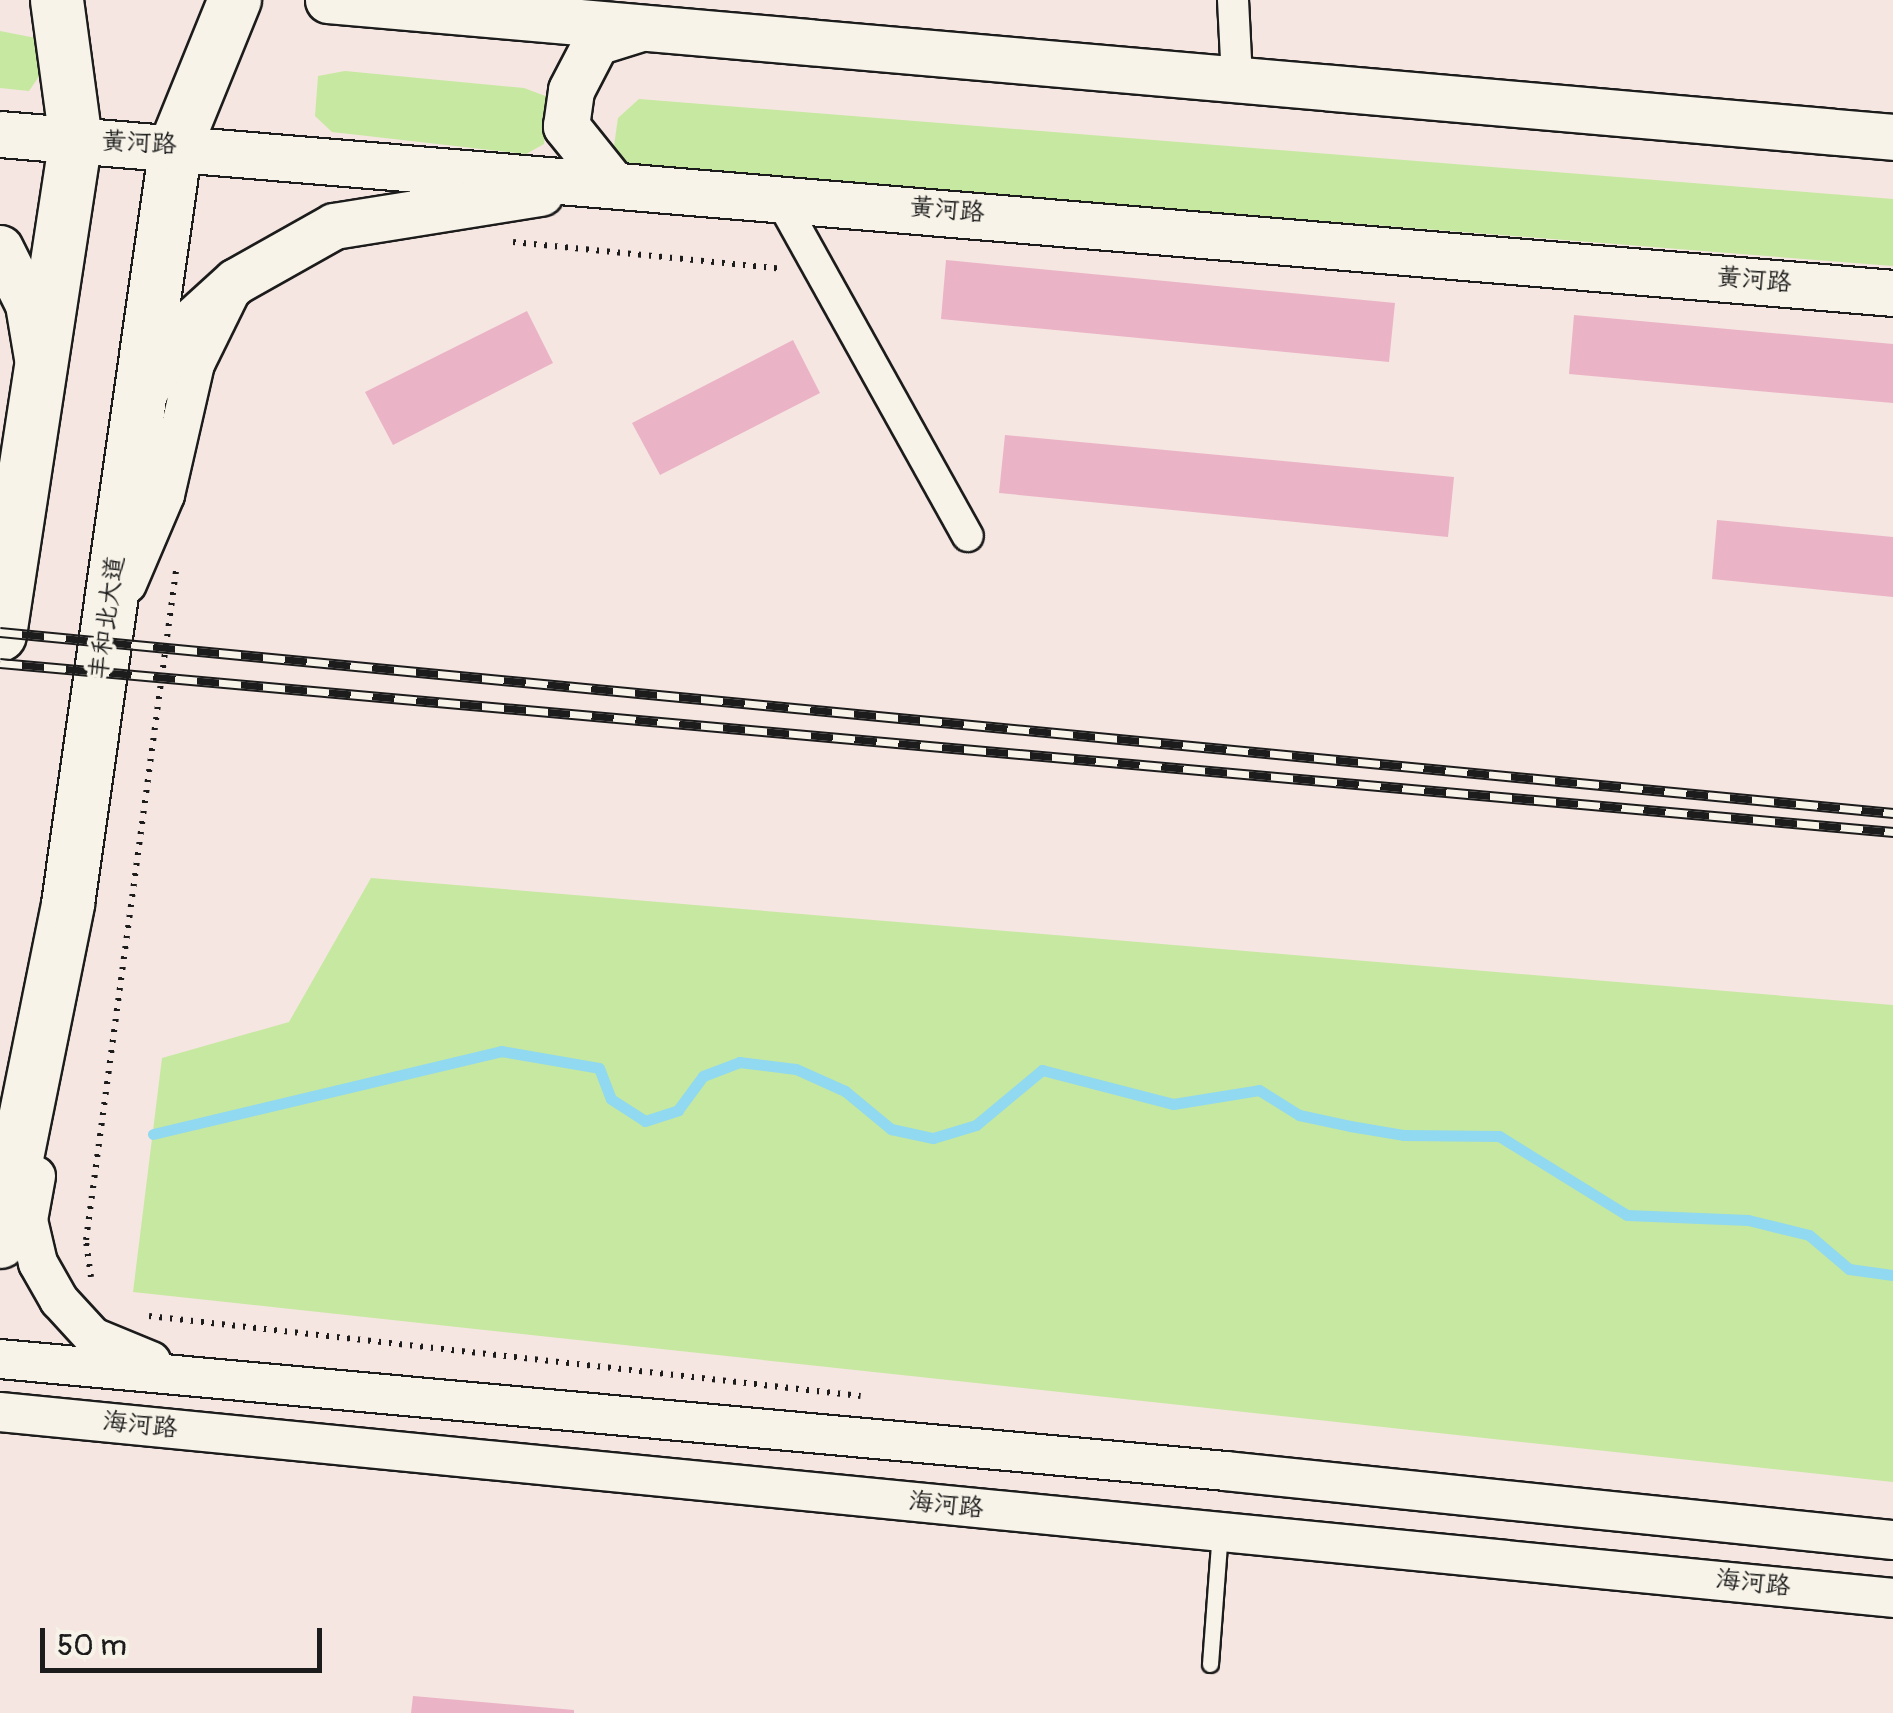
<!DOCTYPE html>
<meta charset="utf-8">
<style>
body{margin:0}
#map{position:relative;width:1893px;height:1713px;overflow:hidden;background:#f5e6e1;font-family:Pangolin,"LXGW WenKai TC",sans-serif}
div>[style]{position:absolute}
[style*='--x']{left:calc(var(--x)*1px);top:calc(var(--y)*1px);width:calc(var(--w)*1px);rotate:calc(var(--a)*1deg)}
.green>*{inset:0;background:#c7e8a0}
.stream>*{height:11px;margin:-5.5px;padding:0 5.5px;transform-origin:5.5px;border-radius:5.5px;background:#90d9f1}
.building>*{inset:0;background:#ebb3c6}
.path>*{height:6px;margin-top:-3px;transform-origin:0;background:repeating-linear-gradient(90deg,#1c1c1c 0 2.5px,transparent 0 10.5px)}
.roads{filter:drop-shadow(2px 0 #1c1c1c) drop-shadow(-2px 0 #1c1c1c) drop-shadow(0 2px #1c1c1c) drop-shadow(0 -2px #1c1c1c)}
.service>*{height:15px;margin:-7.5px;padding:0 7.5px;transform-origin:7.5px;border-radius:7.5px;background:#f7f3e8}
.minor>*{height:30px;margin:-15px;padding:0 15px;transform-origin:15px;border-radius:15px;background:#f7f3e8}
.tertiary>*{height:38px;margin:-19px;padding:0 19px;transform-origin:19px;border-radius:19px;background:#f7f3e8}
.secondary>*{height:45px;margin:-22.5px;padding:0 22.5px;transform-origin:22.5px;border-radius:22.5px;background:#f7f3e8}
.trunk>*{height:52px;margin:-26px;padding:0 26px;transform-origin:26px;border-radius:26px;background:#f7f3e8}
.rail>*{height:11px;margin-top:-5.5px;transform-origin:0;background:repeating-linear-gradient(90deg,#f7f3e8 0 22px,#1c1c1c 0 44px);box-sizing:border-box;border-block:2px solid #1c1c1c}
span{translate:-50% -50%;white-space:nowrap;text-align:center;line-height:1.15;-webkit-text-stroke:8px #f7f3e8;paint-order:stroke}
.street-label{font-size:25px;color:#1c1c1c}
.scale{position:absolute;left:40px;top:1628px;width:282px;height:45px;box-sizing:border-box;border:5px solid #1c1c1c;border-top:0;padding-left:12px;font-size:30px;line-height:35px;white-space:nowrap;color:#1c1c1c;-webkit-text-stroke:8px #f7f3e8;paint-order:stroke}
</style>
<div id="map">
<div class="green">
<i style="clip-path:polygon(0 31px,41px 39px,40px 75px,29px 91px,0 88px)"></i>
<i style="clip-path:polygon(345px 71px,524px 88px,548px 97px,544px 144px,526px 154px,332px 132px,315px 116px,318px 76px)"></i>
<i style="clip-path:polygon(639px 99px,1893px 199px,1893px 266px,629px 166px,614px 146px,618px 118px)"></i>
<i style="clip-path:polygon(371px 878px,1893px 1005px,1893px 1482px,133px 1292px,162px 1058px,289px 1022px)"></i>
</div>
<div class="stream">
<i style="--x:153;--y:1134;--w:358;--a:-13.4"></i>
<i style="--x:501;--y:1051;--w:99;--a:9.8"></i>
<i style="--x:599;--y:1068;--w:33;--a:69"></i>
<i style="--x:611;--y:1099;--w:40;--a:32.9"></i>
<i style="--x:645;--y:1121;--w:35;--a:-18"></i>
<i style="--x:678;--y:1110;--w:42;--a:-53.7"></i>
<i style="--x:703;--y:1076;--w:39;--a:-21"></i>
<i style="--x:739;--y:1062;--w:57;--a:7"></i>
<i style="--x:796;--y:1069;--w:54;--a:24.2"></i>
<i style="--x:845;--y:1091;--w:60;--a:39.6"></i>
<i style="--x:891;--y:1129;--w:43;--a:12.1"></i>
<i style="--x:933;--y:1138;--w:45;--a:-16.8"></i>
<i style="--x:976;--y:1125;--w:86;--a:-39.8"></i>
<i style="--x:1042;--y:1070;--w:135;--a:14.5"></i>
<i style="--x:1173;--y:1104;--w:87;--a:-9.2"></i>
<i style="--x:1259;--y:1090;--w:47;--a:32"></i>
<i style="--x:1299;--y:1115;--w:52;--a:12.2"></i>
<i style="--x:1350;--y:1126;--w:55;--a:9.5"></i>
<i style="--x:1404;--y:1135;--w:95;--a:0.6"></i>
<i style="--x:1499;--y:1136;--w:150;--a:31.7"></i>
<i style="--x:1627;--y:1215;--w:121;--a:2.4"></i>
<i style="--x:1748;--y:1220;--w:63;--a:13.8"></i>
<i style="--x:1809;--y:1235;--w:52;--a:40.4"></i>
<i style="--x:1849;--y:1269;--w:44;--a:7.8"></i>
</div>
<div class="building">
<i style="clip-path:polygon(946px 260px,1395px 303px,1389px 362px,941px 319px)"></i>
<i style="clip-path:polygon(527px 311px,553px 363px,393px 445px,365px 392px)"></i>
<i style="clip-path:polygon(1574px 315px,1893px 344px,1893px 403px,1569px 374px)"></i>
<i style="clip-path:polygon(793px 340px,820px 393px,660px 475px,632px 423px)"></i>
<i style="clip-path:polygon(1005px 435px,1454px 477px,1448px 537px,999px 493px)"></i>
<i style="clip-path:polygon(1717px 520px,1893px 537px,1893px 597px,1712px 579px)"></i>
<i style="clip-path:polygon(413px 1696px,574px 1710px,574px 1713px,411px 1713px)"></i>
</div>
<div class="path">
<i style="--x:513;--y:242;--w:272;--a:5.7"></i>
<i style="--x:91;--y:1277;--w:37;--a:-98"></i>
<i style="--x:86;--y:1240;--w:675;--a:-82.34"></i>
<i style="--x:149;--y:1316;--w:716;--a:6.41"></i>
</div>
<div class="roads">
<div class="service">
<i style="--x:1210;--y:1664;--w:132;--a:-85.7"></i>
</div>
<div class="minor">
<i style="--x:1233;--y:0;--w:79;--a:87.1"></i>
<i style="--x:779;--y:197;--w:388;--a:60.9"></i>
</div>
<div class="tertiary">
<i style="--x:127;--y:584;--w:97;--a:-66.9"></i>
<i style="--x:165;--y:495;--w:134;--a:-77.1"></i>
<i style="--x:195;--y:364;--w:79;--a:-63.8"></i>
<i style="--x:36;--y:1176;--w:45;--a:100.3"></i>
<i style="--x:28;--y:1220;--w:44;--a:76.9"></i>
<i style="--x:38;--y:1263;--w:43;--a:60.4"></i>
<i style="--x:59;--y:1300;--w:50;--a:47.4"></i>
<i style="--x:93;--y:1337;--w:63;--a:22.5"></i>
<i style="--x:0;--y:1359;--w:1230;--a:5.22"></i>
<i style="--x:1225;--y:1471;--w:672;--a:5.9"></i>
<i style="--x:0;--y:1412;--w:1902;--a:5.61"></i>
</div>
<div class="secondary">
<i style="--x:328;--y:0;--w:1571;--a:5"></i>
<i style="--x:0;--y:134;--w:1900;--a:4.8"></i>
<i style="--x:611;--y:182;--w:72;--a:-128.8"></i>
<i style="--x:566;--y:126;--w:36;--a:-82"></i>
<i style="--x:571;--y:90;--w:54;--a:-62.5"></i>
<i style="--x:596;--y:42;--w:47;--a:-17.3"></i>
<i style="--x:0;--y:248;--w:63;--a:63.4"></i>
<i style="--x:28;--y:304;--w:55;--a:80.5"></i>
<i style="--x:142;--y:396;--w:76;--a:-59"></i>
<i style="--x:181;--y:331;--w:74;--a:-42.3"></i>
<i style="--x:236;--y:281;--w:112;--a:-29.3"></i>
<i style="--x:334;--y:226;--w:209;--a:-9.1"></i>
</div>
<div class="trunk">
<i style="--x:0;--y:635;--w:500;--a:-81.3"></i>
<i style="--x:76;--y:141;--w:142;--a:-97.7"></i>
<i style="--x:0;--y:1242;--w:345;--a:-78.6"></i>
<i style="--x:68;--y:904;--w:767;--a:-81.9"></i>
<i style="--x:176;--y:145;--w:157;--a:-67.9"></i>
</div>
</div>
<div class="rail">
<i style="--x:0;--y:632;--w:1902;--a:5.46"></i>
<i style="--x:0;--y:663;--w:1901;--a:5.1"></i>
</div>
<div class="street-label">
<span style="left:139px;top:144px;rotate:3deg">黄河路</span>
<span style="left:947px;top:211px;rotate:5deg">黄河路</span>
<span style="left:1754px;top:281px;rotate:5deg">黄河路</span>
<span style="left:108px;top:618px;rotate:-82deg">丰和北大道</span>
<span style="left:140px;top:1426px;rotate:6deg">海河路</span>
<span style="left:946px;top:1506px;rotate:6deg">海河路</span>
<span style="left:1753px;top:1584px;rotate:6deg">海河路</span>
</div>
<div class="scale">50 m</div>
</div>
